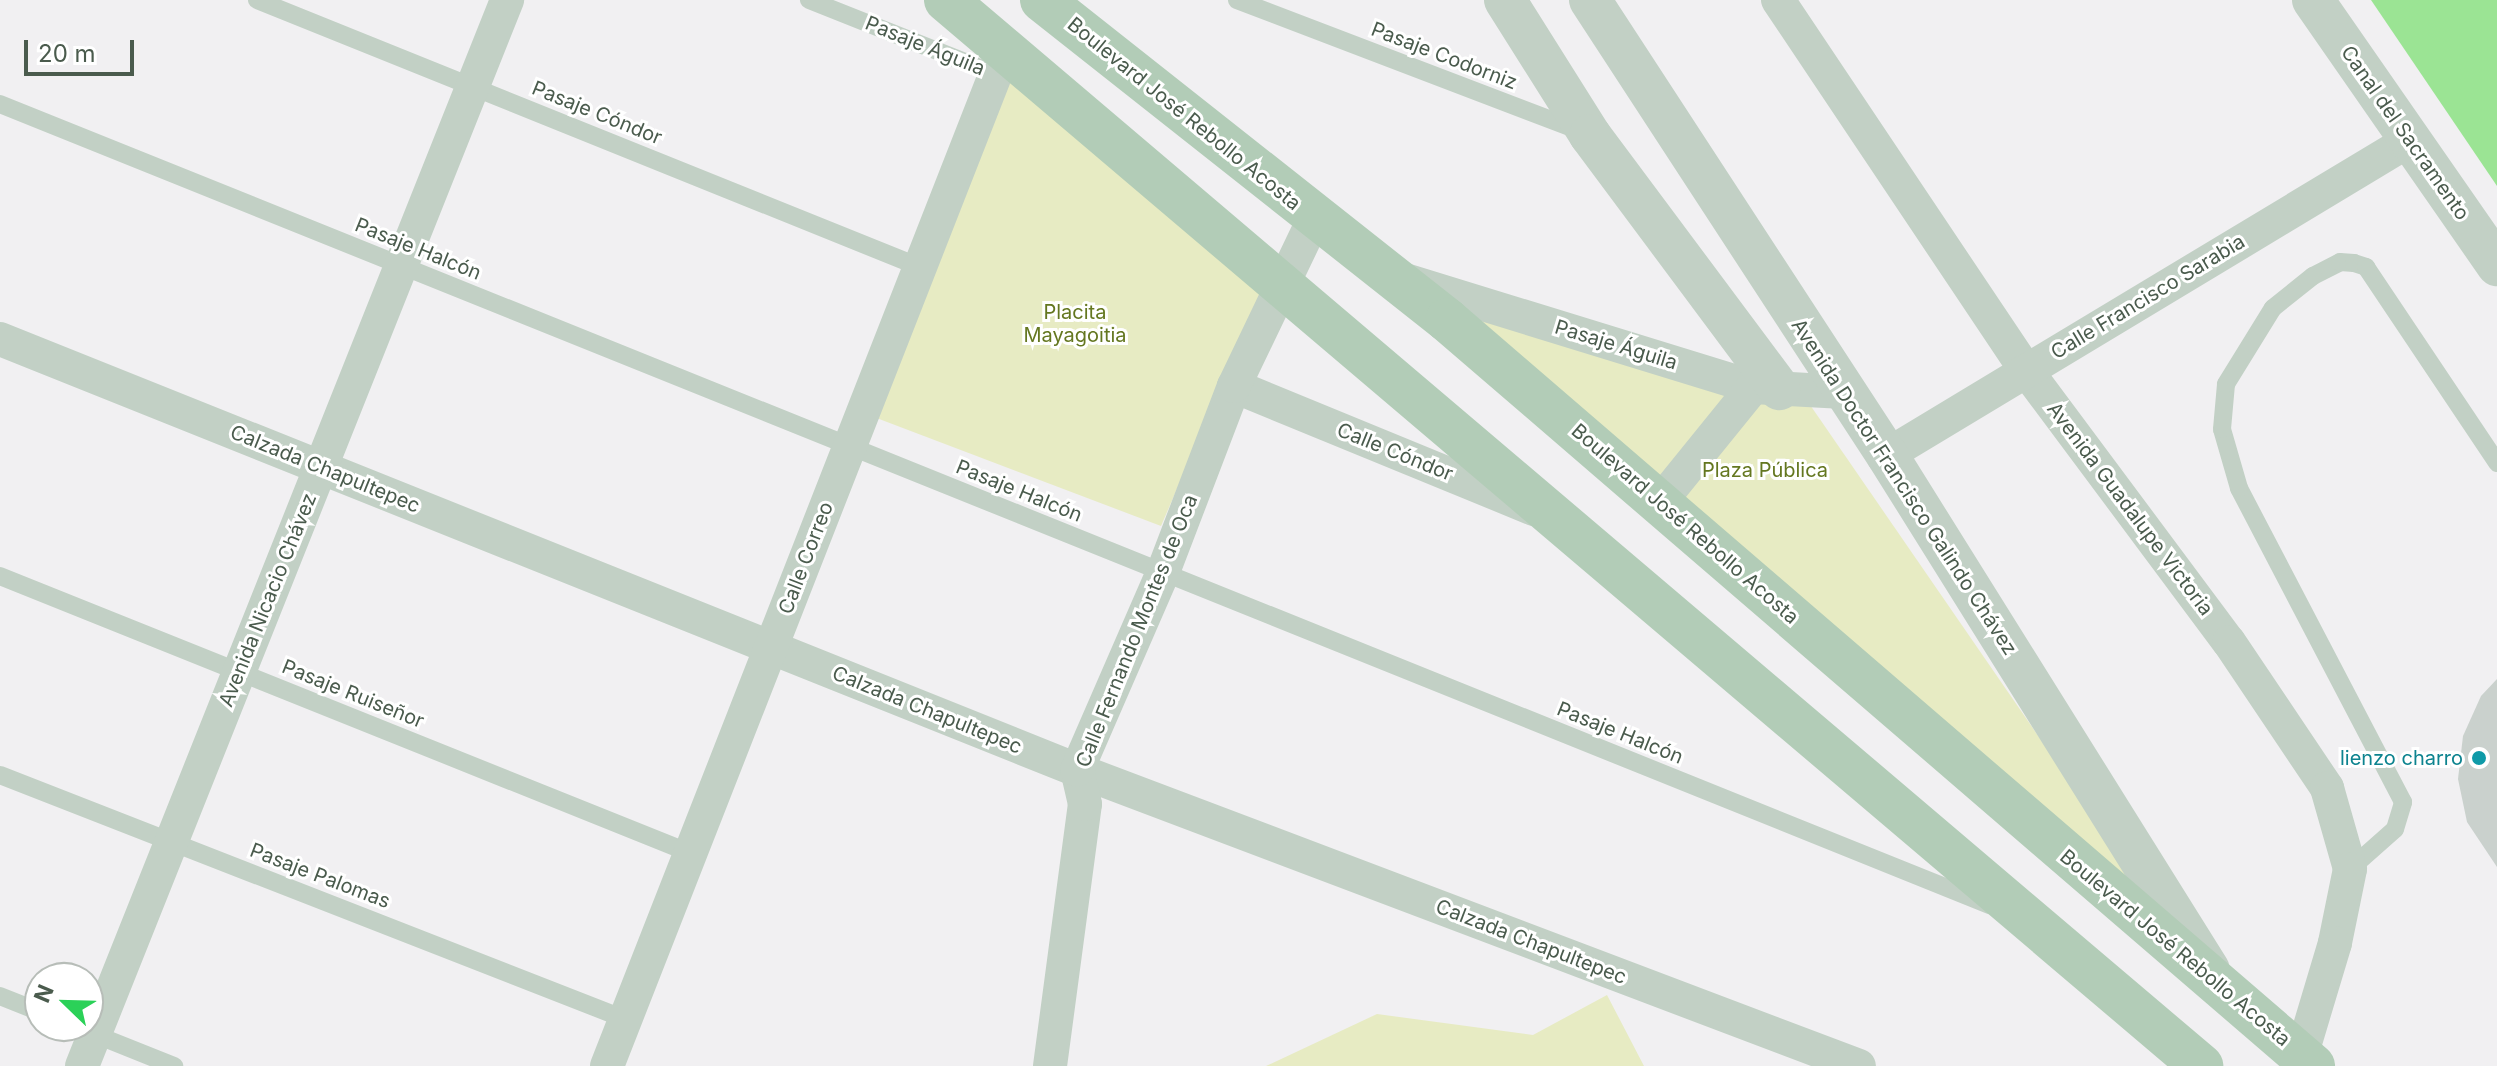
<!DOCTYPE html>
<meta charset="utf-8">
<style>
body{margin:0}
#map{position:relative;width:2497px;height:1066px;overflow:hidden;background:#f1f0f2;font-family:Inter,sans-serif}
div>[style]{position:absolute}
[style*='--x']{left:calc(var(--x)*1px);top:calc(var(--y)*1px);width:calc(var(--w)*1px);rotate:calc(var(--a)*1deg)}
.green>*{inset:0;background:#e7ebc3}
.water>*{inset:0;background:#9be494}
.building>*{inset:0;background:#cad1cd}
.service>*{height:18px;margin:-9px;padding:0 9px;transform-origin:9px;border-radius:9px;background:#c2d0c5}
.minor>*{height:34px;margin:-17px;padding:0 17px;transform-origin:17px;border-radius:17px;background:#c2d0c5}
.tertiary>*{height:42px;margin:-21px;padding:0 21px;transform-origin:21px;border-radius:21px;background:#c2d0c5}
.primary>*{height:44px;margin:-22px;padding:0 22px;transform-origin:22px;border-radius:22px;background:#b2ccb7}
.dots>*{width:22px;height:22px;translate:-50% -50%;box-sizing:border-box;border:4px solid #fff;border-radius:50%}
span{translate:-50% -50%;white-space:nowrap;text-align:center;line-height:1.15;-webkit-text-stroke:6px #fff;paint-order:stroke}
.street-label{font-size:20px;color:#4a5b4d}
.park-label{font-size:20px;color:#647720}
.culture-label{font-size:20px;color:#0d838f}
.right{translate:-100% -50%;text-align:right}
.north{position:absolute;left:24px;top:962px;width:80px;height:80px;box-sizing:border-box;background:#fff;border:2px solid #b7bdb8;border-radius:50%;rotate:293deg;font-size:22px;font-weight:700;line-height:32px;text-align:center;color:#4a5b4d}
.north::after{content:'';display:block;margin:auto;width:28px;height:36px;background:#2bd158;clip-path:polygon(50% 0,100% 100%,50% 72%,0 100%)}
.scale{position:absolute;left:24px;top:40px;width:110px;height:36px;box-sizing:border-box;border:4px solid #4a5b4d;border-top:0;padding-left:10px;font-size:24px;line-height:28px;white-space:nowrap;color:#4a5b4d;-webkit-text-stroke:6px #fff;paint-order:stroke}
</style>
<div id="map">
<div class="green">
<i style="clip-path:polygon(1010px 60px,1266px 282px,1161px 526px,866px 414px)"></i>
<i style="clip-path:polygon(1463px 305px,1806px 399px,2163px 917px)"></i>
<i style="clip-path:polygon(1607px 995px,1644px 1066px,1266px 1066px,1377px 1014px,1533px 1035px)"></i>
</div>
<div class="water">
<i style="clip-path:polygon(2371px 0,2497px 0,2497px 186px)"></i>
</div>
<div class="building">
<i style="clip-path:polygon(2497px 679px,2497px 867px,2467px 822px,2458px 779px,2463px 736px,2481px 696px)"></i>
</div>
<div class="service">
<i style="--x:257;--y:0;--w:715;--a:21.94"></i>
<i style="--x:809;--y:0;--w:200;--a:21.7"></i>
<i style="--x:1237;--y:0;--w:365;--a:20.9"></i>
<i style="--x:0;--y:104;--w:2145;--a:21.93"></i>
<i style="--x:0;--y:576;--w:744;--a:21.87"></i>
<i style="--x:0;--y:775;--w:671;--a:21.33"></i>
<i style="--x:2350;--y:869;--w:60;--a:-41.6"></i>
<i style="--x:2395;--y:829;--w:28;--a:-73"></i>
<i style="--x:2403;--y:802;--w:354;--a:-117.6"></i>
<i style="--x:2239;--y:488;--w:61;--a:-106.1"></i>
<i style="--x:2222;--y:429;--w:45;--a:-84.9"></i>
<i style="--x:2226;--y:384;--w:89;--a:-58.3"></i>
<i style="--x:2273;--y:308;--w:51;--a:-38.7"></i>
<i style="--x:2313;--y:276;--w:30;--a:-27"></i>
<i style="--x:2340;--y:262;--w:14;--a:4"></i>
<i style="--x:2354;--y:263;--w:13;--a:18"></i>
<i style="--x:2366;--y:267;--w:236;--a:56.2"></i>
<i style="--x:0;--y:996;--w:43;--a:21.8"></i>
<i style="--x:74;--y:1026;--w:108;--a:21.8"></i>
</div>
<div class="minor">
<i style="--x:1778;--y:0;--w:445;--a:56.2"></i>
<i style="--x:2026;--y:370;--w:339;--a:53.3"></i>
<i style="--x:2229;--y:642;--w:176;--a:56.1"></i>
<i style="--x:2327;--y:788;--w:84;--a:74.1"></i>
<i style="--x:2350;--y:869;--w:76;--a:101.5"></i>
<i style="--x:2335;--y:943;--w:118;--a:106.7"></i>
<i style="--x:1405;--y:280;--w:364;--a:17.1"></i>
<i style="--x:1753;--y:387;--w:91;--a:3.1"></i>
<i style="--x:0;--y:339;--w:1160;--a:21.81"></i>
<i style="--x:1077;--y:770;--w:836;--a:20.73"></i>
<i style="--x:1234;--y:386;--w:324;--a:22.3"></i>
<i style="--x:1887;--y:455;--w:611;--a:-31.06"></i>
<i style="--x:1660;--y:502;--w:148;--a:-51"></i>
<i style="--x:82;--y:1066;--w:1148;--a:-68.26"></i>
<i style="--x:607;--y:1066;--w:1091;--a:-68.61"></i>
<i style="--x:1050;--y:1066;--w:264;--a:-82.4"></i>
<i style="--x:1085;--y:804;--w:35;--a:-103"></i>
<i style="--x:1077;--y:770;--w:216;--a:-66.5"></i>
<i style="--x:1163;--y:572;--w:199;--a:-69.1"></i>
<i style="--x:1234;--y:386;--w:185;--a:-64.4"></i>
</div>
<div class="tertiary">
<i style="--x:1505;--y:0;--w:160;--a:57.8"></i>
<i style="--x:1590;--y:135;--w:317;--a:53.3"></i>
<i style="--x:1590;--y:0;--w:543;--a:56.87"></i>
<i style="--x:1887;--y:455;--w:607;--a:57.98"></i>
<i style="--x:2313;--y:0;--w:323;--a:55.2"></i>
</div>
<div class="primary">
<i style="--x:946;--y:0;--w:1647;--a:40.34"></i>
<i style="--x:1042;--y:0;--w:516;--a:38.31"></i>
<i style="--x:1447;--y:320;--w:1143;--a:40.74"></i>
</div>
<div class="dots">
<i style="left:2479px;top:758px;background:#0f9aa8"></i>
</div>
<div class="street-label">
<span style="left:925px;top:46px;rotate:22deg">Pasaje Águila</span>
<span style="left:1444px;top:56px;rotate:21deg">Pasaje Codorniz</span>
<span style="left:597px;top:113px;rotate:22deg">Pasaje Cóndor</span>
<span style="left:1184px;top:114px;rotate:39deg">Boulevard José Rebollo Acosta</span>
<span style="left:2405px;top:133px;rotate:55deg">Canal del Sacramento</span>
<span style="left:418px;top:249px;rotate:22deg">Pasaje Halcón</span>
<span style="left:2148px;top:297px;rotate:-31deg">Calle Francisco Sarabia</span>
<span style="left:1616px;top:345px;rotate:17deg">Pasaje Águila</span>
<span style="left:1395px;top:452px;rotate:22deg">Calle Cóndor</span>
<span style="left:325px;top:469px;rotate:22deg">Calzada Chapultepec</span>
<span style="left:1904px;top:487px;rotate:57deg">Avenida Doctor Francisco Galindo Chávez</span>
<span style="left:1019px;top:491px;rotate:22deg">Pasaje Halcón</span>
<span style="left:2130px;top:509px;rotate:53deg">Avenida Guadalupe Victoria</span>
<span style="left:1685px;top:524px;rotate:41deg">Boulevard José Rebollo Acosta</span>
<span style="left:806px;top:558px;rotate:-69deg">Calle Correo</span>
<span style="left:268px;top:600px;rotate:-68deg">Avenida Nicacio Chávez</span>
<span style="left:1137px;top:631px;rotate:-68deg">Calle Fernando Montes de Oca</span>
<span style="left:353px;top:694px;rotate:22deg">Pasaje Ruiseñor</span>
<span style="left:927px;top:710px;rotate:22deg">Calzada Chapultepec</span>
<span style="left:1620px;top:733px;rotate:22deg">Pasaje Halcón</span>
<span style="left:320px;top:876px;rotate:21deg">Pasaje Palomas</span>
<span style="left:1531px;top:942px;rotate:21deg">Calzada Chapultepec</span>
<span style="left:2175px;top:948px;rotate:40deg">Boulevard José Rebollo Acosta</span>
</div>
<div class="park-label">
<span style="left:1075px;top:324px">Placita<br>Mayagoitia</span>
<span style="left:1765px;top:470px">Plaza Pública</span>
</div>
<div class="culture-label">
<span class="right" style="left:2463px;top:758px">lienzo charro</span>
</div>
<div class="north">N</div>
<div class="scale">20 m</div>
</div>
